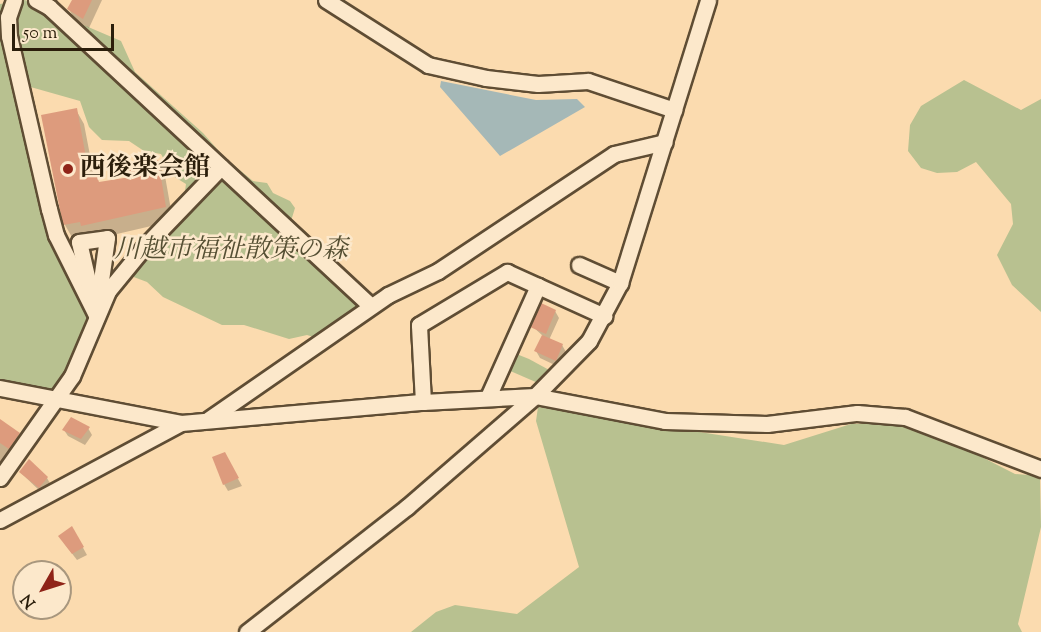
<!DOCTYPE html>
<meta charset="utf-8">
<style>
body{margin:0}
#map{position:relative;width:1041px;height:632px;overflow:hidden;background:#fbdbaf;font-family:"Sorts Mill Goudy","Noto Serif JP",serif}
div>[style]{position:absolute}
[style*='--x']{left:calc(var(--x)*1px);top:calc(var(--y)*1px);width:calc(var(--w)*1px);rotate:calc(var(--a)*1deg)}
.green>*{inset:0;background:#b8c190}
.water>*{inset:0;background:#a5b8b7}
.shadow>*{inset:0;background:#0003}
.building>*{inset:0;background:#dd9b7d}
.roads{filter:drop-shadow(2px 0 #5f4d34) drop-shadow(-2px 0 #5f4d34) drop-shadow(0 2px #5f4d34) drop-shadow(0 -2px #5f4d34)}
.minor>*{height:15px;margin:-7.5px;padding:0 7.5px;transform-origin:7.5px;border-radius:7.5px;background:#fce8cb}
.dots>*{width:16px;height:16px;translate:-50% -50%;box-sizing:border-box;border:3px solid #fce8cb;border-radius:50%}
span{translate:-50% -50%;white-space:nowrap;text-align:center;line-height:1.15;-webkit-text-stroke:5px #fce8cb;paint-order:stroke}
.poi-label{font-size:26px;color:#2b1e0b;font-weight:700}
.left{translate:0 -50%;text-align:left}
.park-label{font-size:26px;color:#554f33;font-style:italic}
.north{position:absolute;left:12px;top:560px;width:60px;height:60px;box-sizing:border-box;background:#fce8cb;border:2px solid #a8977e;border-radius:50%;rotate:231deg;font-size:16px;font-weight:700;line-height:24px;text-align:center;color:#2b1e0b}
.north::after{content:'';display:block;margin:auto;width:21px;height:27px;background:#8f2418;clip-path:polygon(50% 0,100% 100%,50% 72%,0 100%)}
.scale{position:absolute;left:12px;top:24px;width:102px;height:27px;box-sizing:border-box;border:3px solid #2b1e0b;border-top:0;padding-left:8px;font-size:18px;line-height:21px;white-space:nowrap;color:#2b1e0b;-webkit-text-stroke:4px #fce8cb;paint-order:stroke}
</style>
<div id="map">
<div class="green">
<i style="clip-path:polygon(25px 0,121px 41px,135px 72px,203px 133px,225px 158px,253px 181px,267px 183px,273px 193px,290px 201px,295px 208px,291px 221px,345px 270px,361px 293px,363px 322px,345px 333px,320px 339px,307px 335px,289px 339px,244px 325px,222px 325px,163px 297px,147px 282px,131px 276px,125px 263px,184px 197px,186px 184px,173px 176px,161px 154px,144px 151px,129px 141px,102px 140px,89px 127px,80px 101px,27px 86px,22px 109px,88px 315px,60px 385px,46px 394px,0 385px,0 4px)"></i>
<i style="clip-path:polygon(964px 80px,1021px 110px,1041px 99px,1041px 312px,1012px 285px,997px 255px,1013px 224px,1011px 204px,976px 162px,957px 172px,937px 173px,921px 168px,908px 151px,910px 125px,921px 106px)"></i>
<i style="clip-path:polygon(514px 353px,529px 359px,551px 371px,538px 383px,506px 369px)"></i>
<i style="clip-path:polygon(538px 407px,784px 445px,851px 424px,893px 423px,974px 453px,1015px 474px,1040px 476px,1041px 527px,1018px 624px,1022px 632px,411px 632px,436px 612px,455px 605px,517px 614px,579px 567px,536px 421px)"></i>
</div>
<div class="water">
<i style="clip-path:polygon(441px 81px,536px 100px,577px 99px,585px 107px,500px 156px,440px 87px)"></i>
</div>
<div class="shadow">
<i style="clip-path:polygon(73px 0,102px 0,89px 28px,75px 20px,69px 9px)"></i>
<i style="clip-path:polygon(76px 110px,84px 124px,94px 176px,99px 184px,132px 178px,157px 161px,165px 176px,173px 221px,91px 240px,73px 239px,65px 225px,42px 116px)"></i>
<i style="clip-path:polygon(555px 311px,559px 318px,549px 340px,562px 345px,566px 352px,559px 367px,540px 358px,536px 351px,543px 336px,532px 326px)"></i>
<i style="clip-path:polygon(0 422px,23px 440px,0 472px)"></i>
<i style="clip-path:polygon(88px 428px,92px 435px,85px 445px,68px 436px,64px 430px)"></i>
<i style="clip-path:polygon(224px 454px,242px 486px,228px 491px,224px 484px)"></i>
<i style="clip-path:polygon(20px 472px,47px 478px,51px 485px,43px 494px)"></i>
<i style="clip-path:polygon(72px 528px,87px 555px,77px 560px,64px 543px)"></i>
</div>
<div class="building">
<i style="clip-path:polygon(72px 0,92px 0,83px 19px,67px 9px)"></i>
<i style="clip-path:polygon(77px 108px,89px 174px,96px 174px,99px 182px,130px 177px,128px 165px,158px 160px,166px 207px,81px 226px,80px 222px,63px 225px,41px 115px)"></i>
<i style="clip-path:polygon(541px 303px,556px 310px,546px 334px,530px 327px)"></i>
<i style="clip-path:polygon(542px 335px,563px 344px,556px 361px,534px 351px)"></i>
<i style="clip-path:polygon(71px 417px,90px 427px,81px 439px,62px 430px)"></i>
<i style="clip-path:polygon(0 419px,20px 433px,9px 449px,0 443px)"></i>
<i style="clip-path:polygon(225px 452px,239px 478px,223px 485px,212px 457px)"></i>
<i style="clip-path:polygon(29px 459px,48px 477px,39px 488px,19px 472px)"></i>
<i style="clip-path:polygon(72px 526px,84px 547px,72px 554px,58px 536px)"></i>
</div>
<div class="roads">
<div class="minor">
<i style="--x:14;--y:0;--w:18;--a:109"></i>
<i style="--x:8;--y:17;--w:19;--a:87"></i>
<i style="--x:9;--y:36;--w:178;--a:77"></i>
<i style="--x:49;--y:209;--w:27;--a:75"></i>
<i style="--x:56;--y:235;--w:89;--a:63.4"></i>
<i style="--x:36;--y:0;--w:15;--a:28"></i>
<i style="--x:49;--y:7;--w:439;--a:42.9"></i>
<i style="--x:326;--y:0;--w:121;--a:32.5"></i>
<i style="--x:428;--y:65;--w:59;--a:12.6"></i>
<i style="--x:486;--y:78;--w:52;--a:6.6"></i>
<i style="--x:538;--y:84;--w:50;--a:-3.4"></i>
<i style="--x:588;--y:81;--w:91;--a:18.6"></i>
<i style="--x:107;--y:238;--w:78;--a:98.1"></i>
<i style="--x:96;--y:315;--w:75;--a:-103.1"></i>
<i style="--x:79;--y:242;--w:28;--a:-8"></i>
<i style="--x:579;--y:265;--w:45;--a:23.7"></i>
<i style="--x:0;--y:388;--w:184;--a:10.9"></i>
<i style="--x:181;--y:423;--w:243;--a:-5"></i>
<i style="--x:423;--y:402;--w:112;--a:-3.1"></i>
<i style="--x:535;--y:396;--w:132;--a:10.9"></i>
<i style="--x:665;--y:421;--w:102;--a:1.7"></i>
<i style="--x:767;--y:424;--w:91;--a:-7"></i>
<i style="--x:857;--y:413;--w:48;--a:4.8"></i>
<i style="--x:905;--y:417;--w:146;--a:20.9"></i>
<i style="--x:488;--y:397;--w:122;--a:-65.8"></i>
<i style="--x:423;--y:402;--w:77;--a:-93"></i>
<i style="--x:419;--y:325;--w:103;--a:-31.1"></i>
<i style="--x:507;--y:272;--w:107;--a:24.4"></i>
<i style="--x:209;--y:419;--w:218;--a:-34.7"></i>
<i style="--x:388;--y:295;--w:55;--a:-25.6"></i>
<i style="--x:438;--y:271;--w:211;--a:-33.6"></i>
<i style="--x:614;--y:154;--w:52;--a:-13.2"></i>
<i style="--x:0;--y:478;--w:125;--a:-54.8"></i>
<i style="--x:72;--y:376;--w:92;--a:-67"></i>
<i style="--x:108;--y:291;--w:57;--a:-50.7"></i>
<i style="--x:144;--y:247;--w:111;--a:-46.1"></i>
<i style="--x:0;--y:520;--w:205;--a:-28.2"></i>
<i style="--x:247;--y:632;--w:203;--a:-38"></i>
<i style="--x:407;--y:507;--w:169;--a:-40.9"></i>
<i style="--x:535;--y:396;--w:77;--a:-45.5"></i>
<i style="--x:589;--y:341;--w:66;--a:-61.9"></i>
<i style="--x:620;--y:283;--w:296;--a:-72.7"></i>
</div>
</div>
<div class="dots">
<i style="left:68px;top:169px;background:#8f2418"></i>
</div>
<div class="poi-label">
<span class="left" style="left:80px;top:169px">西後楽会館</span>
</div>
<div class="park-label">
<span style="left:231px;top:251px">川越市福祉散策の森</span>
</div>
<div class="north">N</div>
<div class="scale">50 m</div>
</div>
